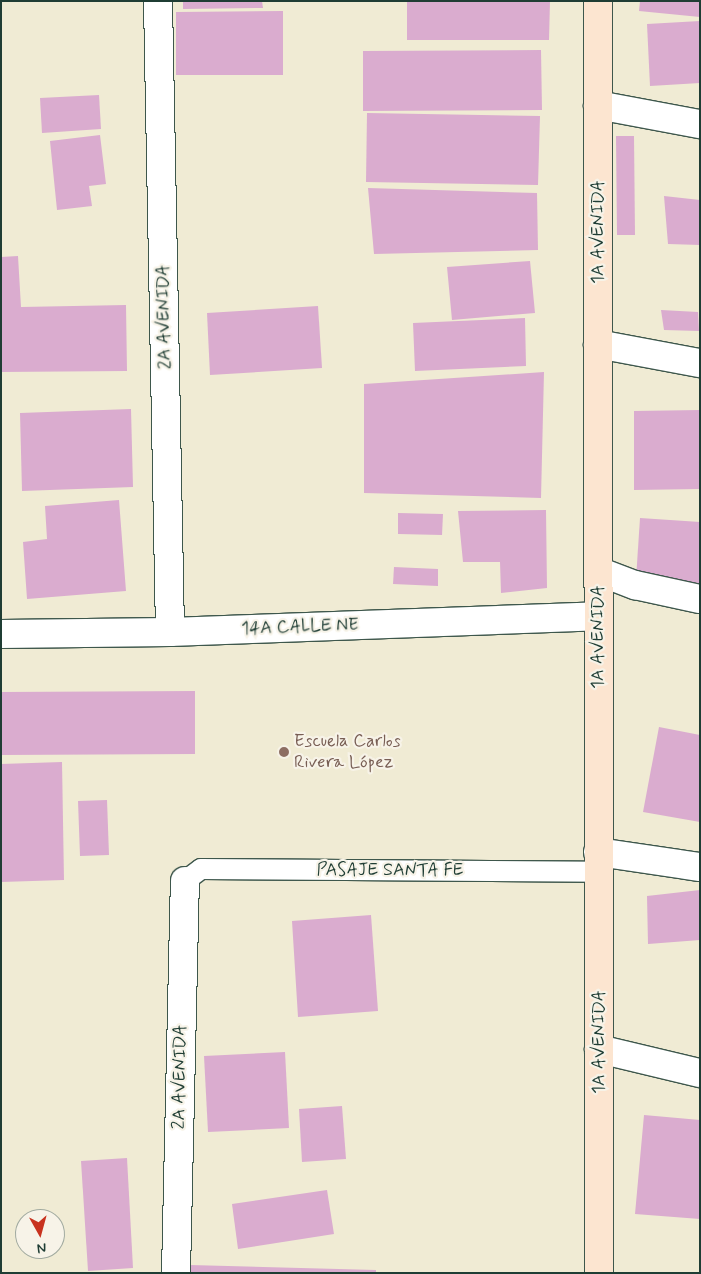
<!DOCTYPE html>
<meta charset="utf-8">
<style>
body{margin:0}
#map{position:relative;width:701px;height:1274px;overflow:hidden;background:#f0ebd4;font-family:Mynerve,sans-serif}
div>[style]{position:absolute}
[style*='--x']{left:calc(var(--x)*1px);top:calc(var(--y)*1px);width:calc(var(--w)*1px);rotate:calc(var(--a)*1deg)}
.building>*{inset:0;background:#daaccf}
.roads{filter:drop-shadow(1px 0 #3e574c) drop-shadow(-1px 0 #3e574c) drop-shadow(0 1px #3e574c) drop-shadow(0 -1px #3e574c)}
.lane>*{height:20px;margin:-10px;padding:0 10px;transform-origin:10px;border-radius:10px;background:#fff}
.street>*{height:28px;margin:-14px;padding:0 14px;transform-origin:14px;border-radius:14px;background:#fff}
.secondary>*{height:28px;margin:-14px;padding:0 14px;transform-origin:14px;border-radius:14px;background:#fce5d0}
.dots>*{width:14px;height:14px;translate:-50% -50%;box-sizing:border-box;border:2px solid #f7f3e8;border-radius:50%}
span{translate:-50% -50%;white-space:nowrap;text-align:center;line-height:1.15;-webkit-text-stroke:4.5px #f7f3e8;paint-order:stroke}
.street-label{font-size:18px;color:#1f3d34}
.education-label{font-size:18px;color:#785e54}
.left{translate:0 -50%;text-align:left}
.frame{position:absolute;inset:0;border:2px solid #1f3d34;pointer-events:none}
.north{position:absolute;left:15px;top:1209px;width:50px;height:50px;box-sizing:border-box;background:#f7f3e8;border:1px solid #a1aaa0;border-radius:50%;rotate:173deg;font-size:14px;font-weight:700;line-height:20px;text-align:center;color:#1f3d34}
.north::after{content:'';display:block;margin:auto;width:18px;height:22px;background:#c8321e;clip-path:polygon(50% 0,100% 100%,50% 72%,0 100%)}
</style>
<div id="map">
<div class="building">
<i style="clip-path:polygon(183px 1px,262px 1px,263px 8px,183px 9px)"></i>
<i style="clip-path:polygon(407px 1px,550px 1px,549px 40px,407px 40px)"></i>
<i style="clip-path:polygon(640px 1px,700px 1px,700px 17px,639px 11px)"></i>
<i style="clip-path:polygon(283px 11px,283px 75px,176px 75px,176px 12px)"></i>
<i style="clip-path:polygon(700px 21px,700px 83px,650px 86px,647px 24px)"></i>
<i style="clip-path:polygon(541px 50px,542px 110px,363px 111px,363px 51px)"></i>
<i style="clip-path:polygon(99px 95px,101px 129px,42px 133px,40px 98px)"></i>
<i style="clip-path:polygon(367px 113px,540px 116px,538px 185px,366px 182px)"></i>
<i style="clip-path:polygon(100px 135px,106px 184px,89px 186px,92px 206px,57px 210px,50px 141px)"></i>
<i style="clip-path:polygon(616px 136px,634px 136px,635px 235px,617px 235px)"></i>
<i style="clip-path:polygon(368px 188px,537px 193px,538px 250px,374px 254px)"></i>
<i style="clip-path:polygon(664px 196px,700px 200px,700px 245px,668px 244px)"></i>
<i style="clip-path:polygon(18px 256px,21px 307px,126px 305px,127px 371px,1px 372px,1px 257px)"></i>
<i style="clip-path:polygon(530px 261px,535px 313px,452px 320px,447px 267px)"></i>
<i style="clip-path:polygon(318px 306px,322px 368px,210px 375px,207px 313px)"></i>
<i style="clip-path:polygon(661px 310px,698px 312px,699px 331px,664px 330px)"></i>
<i style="clip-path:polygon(525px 318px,526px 366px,415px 371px,413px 323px)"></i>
<i style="clip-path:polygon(544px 372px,541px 498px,364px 493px,364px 384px)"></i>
<i style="clip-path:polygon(131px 409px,133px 487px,22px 491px,20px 413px)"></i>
<i style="clip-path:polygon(700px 410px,700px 489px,634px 490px,634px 411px)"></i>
<i style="clip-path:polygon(119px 500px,126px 591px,27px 599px,23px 542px,47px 539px,45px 506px)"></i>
<i style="clip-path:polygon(546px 510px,547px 588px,501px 593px,500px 562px,463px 562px,458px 511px)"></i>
<i style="clip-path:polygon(398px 513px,443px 514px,442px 535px,398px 534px)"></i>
<i style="clip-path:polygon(640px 518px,700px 522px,700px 584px,636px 579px)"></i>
<i style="clip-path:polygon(394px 567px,438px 569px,438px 586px,393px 584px)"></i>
<i style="clip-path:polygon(195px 691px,195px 754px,1px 755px,1px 692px)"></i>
<i style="clip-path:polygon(659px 727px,700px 735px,700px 822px,643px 812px)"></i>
<i style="clip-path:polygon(62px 762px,64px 880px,1px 882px,1px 764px)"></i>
<i style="clip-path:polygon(107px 800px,109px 855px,80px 856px,78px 801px)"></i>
<i style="clip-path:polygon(700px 890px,700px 940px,648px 944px,647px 896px)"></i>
<i style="clip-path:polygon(371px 915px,378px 1011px,298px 1017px,292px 921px)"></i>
<i style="clip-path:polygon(285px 1052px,289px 1128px,208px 1132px,204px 1056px)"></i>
<i style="clip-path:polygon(342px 1106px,346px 1159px,302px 1162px,299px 1109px)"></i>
<i style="clip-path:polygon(644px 1115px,700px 1120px,700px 1219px,635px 1214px)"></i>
<i style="clip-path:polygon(127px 1158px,133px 1268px,88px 1271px,81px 1161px)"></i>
<i style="clip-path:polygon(327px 1190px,334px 1234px,238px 1249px,232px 1204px)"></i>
<i style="clip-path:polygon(190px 1265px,376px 1270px,376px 1273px,189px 1273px)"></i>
</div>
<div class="roads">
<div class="lane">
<i style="--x:185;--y:881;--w:20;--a:-37"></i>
<i style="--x:201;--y:869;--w:398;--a:0.4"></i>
</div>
<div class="street">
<i style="--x:158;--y:1;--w:631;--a:88.91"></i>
<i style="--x:598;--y:105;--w:104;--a:10.6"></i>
<i style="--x:598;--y:344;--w:104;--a:10.6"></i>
<i style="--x:598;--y:571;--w:40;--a:21"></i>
<i style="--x:635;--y:585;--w:66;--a:12.2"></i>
<i style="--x:1;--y:634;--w:169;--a:-0.7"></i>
<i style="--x:170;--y:632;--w:428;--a:-2.1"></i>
<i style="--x:598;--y:852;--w:103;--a:8.4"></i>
<i style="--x:599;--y:1049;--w:104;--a:13.4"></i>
<i style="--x:176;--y:1273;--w:392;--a:-88.7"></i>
</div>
<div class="secondary">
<i style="--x:598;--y:1;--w:1272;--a:89.95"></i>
</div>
</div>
<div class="dots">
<i style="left:284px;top:752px;background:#8d6e63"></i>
</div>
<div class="street-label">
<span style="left:598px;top:232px;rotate:-90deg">1A AVENIDA</span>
<span style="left:164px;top:317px;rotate:-91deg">2A AVENIDA</span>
<span style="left:300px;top:627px;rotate:-2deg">14A CALLE NE</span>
<span style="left:598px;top:637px;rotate:-90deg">1A AVENIDA</span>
<span style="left:390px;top:870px">PASAJE SANTA FE</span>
<span style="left:599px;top:1042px;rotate:-90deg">1A AVENIDA</span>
<span style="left:180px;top:1077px;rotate:-89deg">2A AVENIDA</span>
</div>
<div class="education-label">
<span class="left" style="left:294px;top:752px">Escuela Carlos<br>Rivera López</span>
</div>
<div class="frame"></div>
<div class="north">N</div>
</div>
